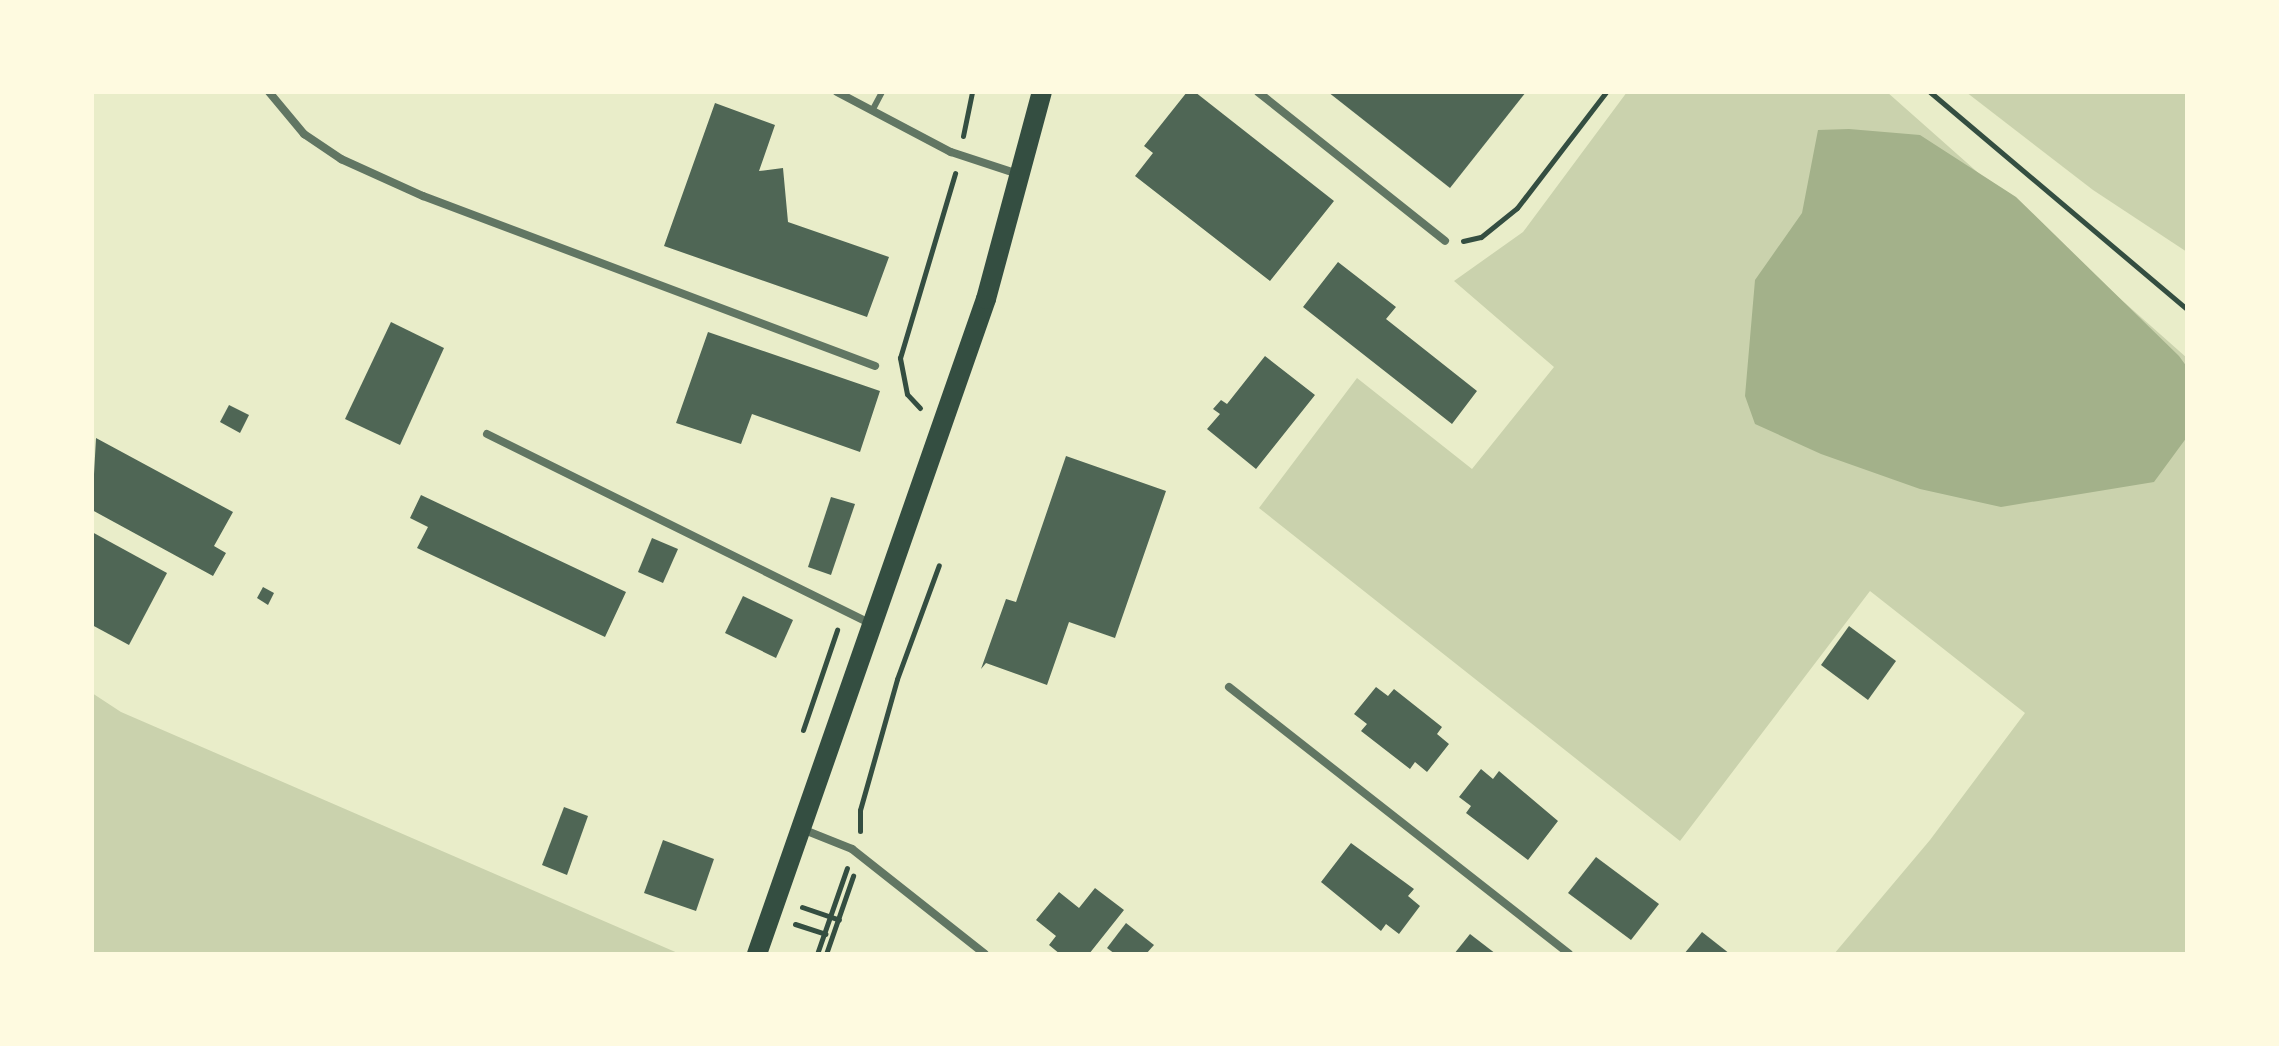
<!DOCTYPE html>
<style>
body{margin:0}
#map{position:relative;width:2279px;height:1046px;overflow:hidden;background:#e9edc9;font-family:"Exo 2",sans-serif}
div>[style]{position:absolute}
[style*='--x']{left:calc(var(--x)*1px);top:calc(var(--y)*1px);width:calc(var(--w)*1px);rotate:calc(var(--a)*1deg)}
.green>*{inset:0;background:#cad2ad}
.water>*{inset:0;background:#a3b18a}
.building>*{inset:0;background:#4f6655}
.path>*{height:5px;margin:-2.5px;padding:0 2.5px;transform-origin:2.5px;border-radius:2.5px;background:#344e41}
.service>*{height:6px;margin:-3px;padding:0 3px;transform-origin:3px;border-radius:3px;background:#617663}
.minor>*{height:8px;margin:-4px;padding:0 4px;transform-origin:4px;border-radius:4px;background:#617663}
.primary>*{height:20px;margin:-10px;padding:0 10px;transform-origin:10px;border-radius:10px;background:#344e41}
span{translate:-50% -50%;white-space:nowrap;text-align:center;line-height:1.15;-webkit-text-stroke:8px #fefae0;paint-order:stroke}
.frame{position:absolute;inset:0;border:94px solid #fefae0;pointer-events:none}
</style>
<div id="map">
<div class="green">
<i style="clip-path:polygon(1627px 92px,1887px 92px,2187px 358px,2187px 954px,1834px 954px,1930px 840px,2025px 713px,1870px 591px,1680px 841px,1259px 508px,1357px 378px,1472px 469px,1554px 367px,1454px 281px,1523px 232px)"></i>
<i style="clip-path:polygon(1966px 92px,2187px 92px,2187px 252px,2093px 190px)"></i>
<i style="clip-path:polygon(92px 693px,121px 712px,680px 954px,92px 954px)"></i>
</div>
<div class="water">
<i style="clip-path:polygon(1849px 129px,1920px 135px,2016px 197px,2179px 356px,2187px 367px,2187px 437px,2154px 482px,2001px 507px,1920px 489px,1821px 454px,1755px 424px,1745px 396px,1755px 280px,1802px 213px,1818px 130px)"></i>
</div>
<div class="building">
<i style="clip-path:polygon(1187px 92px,1195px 92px,1334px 201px,1270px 281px,1135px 176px,1153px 153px,1144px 146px)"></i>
<i style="clip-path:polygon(1328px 92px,1526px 92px,1450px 188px)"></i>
<i style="clip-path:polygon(715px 103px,775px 125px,759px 171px,783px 168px,788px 222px,889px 257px,867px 317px,664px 246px)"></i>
<i style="clip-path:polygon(1338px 262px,1396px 307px,1386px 319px,1477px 391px,1452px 424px,1303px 307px)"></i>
<i style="clip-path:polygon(391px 322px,444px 348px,400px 445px,345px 419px)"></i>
<i style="clip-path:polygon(708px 332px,880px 391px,860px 452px,752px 414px,741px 444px,676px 423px)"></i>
<i style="clip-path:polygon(1265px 356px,1315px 395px,1256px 469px,1207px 429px,1220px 414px,1213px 409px,1221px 400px,1227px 404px)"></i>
<i style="clip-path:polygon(229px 405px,249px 415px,240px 433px,220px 422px)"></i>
<i style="clip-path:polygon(96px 438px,233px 512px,214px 546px,226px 553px,213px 576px,92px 510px)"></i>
<i style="clip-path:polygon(1066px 456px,1166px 491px,1115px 638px,1069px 622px,1047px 685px,986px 663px,981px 669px,1006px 599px,1016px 602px)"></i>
<i style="clip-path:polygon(421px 495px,626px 592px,605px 637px,417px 548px,428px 527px,410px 518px)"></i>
<i style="clip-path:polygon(831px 497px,855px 504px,831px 575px,808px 567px)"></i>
<i style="clip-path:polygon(92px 532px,167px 573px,129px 645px,92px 625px)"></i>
<i style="clip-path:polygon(652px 538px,678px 549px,663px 583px,638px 572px)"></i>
<i style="clip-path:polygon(263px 587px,274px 593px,268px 605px,257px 598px)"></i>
<i style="clip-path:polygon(743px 596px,793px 620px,776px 658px,725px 633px)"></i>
<i style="clip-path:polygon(1849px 626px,1896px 661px,1868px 700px,1821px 665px)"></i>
<i style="clip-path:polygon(1376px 687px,1388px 696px,1394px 689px,1442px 727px,1437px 734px,1449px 744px,1427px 772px,1415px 762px,1410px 769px,1361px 731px,1367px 724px,1354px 714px)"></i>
<i style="clip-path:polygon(1481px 769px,1493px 779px,1499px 771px,1558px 821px,1528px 860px,1466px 813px,1471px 806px,1459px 797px)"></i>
<i style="clip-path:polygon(564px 807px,588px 816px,567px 875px,542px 865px)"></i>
<i style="clip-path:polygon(663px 840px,714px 859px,696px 911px,644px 893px)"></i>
<i style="clip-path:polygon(1351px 843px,1414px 889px,1408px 896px,1420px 906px,1399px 934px,1386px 924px,1381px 931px,1321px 882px)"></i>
<i style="clip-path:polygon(1596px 857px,1659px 904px,1631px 940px,1568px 893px)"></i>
<i style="clip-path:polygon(1095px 888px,1124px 910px,1089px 954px,1060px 954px,1049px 945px,1056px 936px,1036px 920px,1059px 892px,1079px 908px)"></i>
<i style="clip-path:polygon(1126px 923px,1154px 945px,1146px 954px,1115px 954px,1107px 948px)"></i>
<i style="clip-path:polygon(1702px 932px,1730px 954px,1684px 954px)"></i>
<i style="clip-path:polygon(1470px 934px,1496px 954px,1454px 954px)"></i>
</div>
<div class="path">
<i style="--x:1930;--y:92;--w:336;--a:40.2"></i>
<i style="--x:963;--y:136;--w:45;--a:-78.4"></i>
<i style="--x:1463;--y:241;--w:18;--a:-13"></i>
<i style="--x:1481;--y:237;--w:46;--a:-38.9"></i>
<i style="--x:1517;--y:208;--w:146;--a:-52.5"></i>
<i style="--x:920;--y:408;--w:19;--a:-133"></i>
<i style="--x:907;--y:394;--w:37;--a:-101"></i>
<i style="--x:900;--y:358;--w:193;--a:-73.4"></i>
<i style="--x:803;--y:730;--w:106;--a:-71.2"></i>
<i style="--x:860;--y:831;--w:21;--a:-90"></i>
<i style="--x:860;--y:810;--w:136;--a:-74.2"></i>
<i style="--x:897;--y:679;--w:121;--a:-69.8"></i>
<i style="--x:802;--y:907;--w:39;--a:19"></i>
<i style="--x:795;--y:924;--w:32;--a:18"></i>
<i style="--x:817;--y:954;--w:91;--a:-70.8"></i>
<i style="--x:826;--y:954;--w:83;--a:-70.9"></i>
</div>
<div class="service">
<i style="--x:872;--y:111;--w:21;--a:-62"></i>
</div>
<div class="minor">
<i style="--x:269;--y:92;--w:55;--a:50.2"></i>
<i style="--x:304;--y:134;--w:45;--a:34"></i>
<i style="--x:341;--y:159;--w:90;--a:24.3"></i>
<i style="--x:423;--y:196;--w:483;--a:20.6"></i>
<i style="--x:837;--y:92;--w:129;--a:27.8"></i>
<i style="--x:951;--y:152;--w:71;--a:18.2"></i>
<i style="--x:1258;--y:92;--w:239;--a:38.5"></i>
<i style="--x:487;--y:434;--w:429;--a:26.3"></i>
<i style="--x:1229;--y:687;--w:432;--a:38.1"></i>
<i style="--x:802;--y:829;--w:54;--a:21.8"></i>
<i style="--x:852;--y:849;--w:169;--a:38.3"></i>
</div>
<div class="primary">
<i style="--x:757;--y:954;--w:694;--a:-70.73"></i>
<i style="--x:986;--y:299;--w:214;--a:-74.9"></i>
</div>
<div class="frame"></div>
</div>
